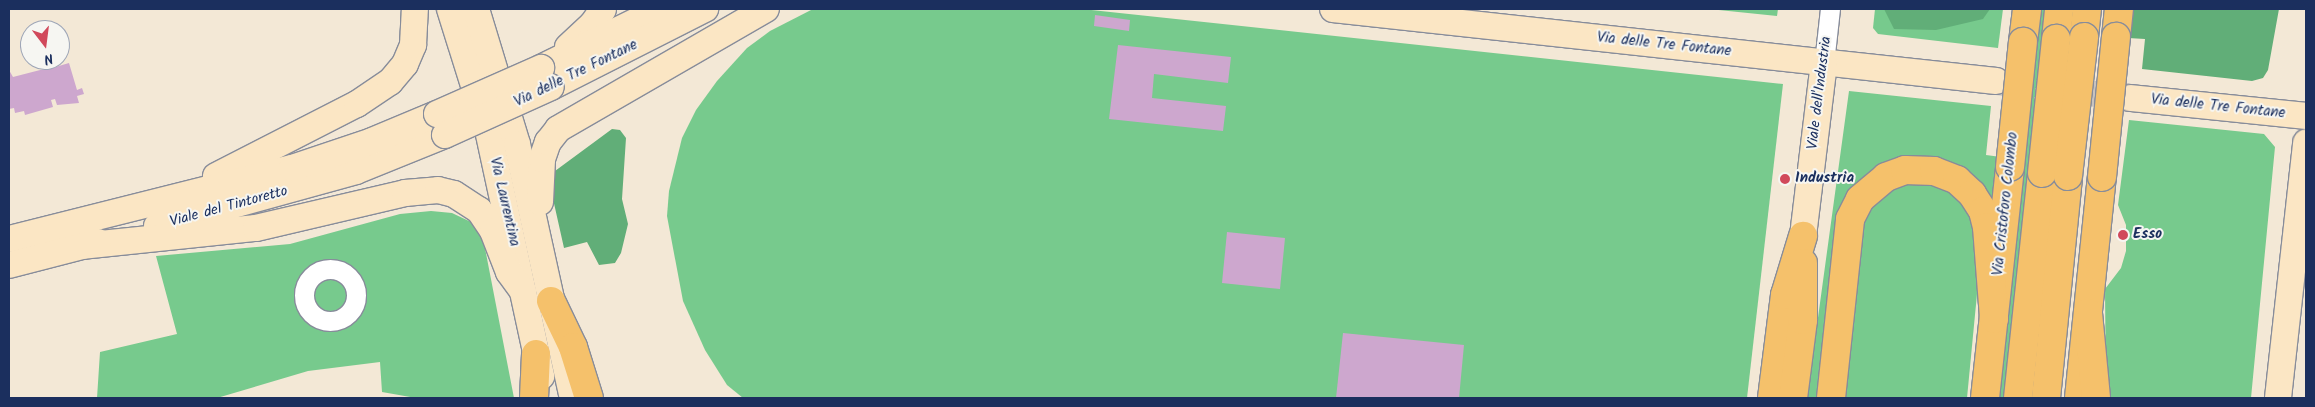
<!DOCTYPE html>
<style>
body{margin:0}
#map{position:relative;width:2315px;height:407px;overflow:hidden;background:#f3e8d6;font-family:Kalam,sans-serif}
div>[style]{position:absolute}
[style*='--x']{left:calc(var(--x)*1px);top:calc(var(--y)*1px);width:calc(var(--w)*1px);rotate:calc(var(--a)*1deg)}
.green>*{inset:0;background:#77ca8d}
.forest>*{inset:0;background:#61ae78}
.building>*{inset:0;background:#cda7ce}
.secondary-tunnel>*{height:26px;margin-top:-13px;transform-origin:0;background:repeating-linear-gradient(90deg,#c8c3be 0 26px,transparent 0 39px)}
.roads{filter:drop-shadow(1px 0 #878c9a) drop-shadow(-1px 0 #878c9a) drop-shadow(0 1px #878c9a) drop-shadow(0 -1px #878c9a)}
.street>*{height:19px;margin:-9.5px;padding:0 9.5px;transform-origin:9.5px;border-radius:9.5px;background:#fff}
.street>.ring{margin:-9.5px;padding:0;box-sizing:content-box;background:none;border:19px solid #fff;border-radius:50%}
.secondary>*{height:26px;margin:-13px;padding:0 13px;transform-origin:13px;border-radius:13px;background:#fbe6c4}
.primary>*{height:28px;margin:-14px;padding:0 14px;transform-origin:14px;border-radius:14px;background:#f5c16b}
.highway>*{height:28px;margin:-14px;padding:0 14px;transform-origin:14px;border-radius:14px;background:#f5c16b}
.bridges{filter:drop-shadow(1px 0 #878c9a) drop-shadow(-1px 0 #878c9a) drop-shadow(0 1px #878c9a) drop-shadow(0 -1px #878c9a)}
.secondary-bridge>*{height:26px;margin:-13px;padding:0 13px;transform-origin:13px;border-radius:13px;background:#fbe6c4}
.primary-bridge>*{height:28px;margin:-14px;padding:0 14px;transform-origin:14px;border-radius:14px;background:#f5c16b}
.dots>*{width:14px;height:14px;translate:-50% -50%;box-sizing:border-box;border:2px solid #f6f6f2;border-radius:50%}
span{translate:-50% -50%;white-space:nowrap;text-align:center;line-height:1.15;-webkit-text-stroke:4px #f6f6f2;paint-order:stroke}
.street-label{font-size:15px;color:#1b2f5e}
.poi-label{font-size:15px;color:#1b2f5e;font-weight:700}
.left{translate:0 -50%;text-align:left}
.frame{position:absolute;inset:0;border:10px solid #1b2f5e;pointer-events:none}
.north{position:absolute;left:20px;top:20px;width:50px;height:50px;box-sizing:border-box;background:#f6f6f2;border:1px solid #9ea6b7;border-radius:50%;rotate:165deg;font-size:14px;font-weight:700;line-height:20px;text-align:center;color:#1b2f5e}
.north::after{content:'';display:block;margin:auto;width:18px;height:22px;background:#d1495b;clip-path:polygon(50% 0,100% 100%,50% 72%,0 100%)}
</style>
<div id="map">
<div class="green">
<i style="clip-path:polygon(813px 9px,1082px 9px,1783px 84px,1747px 398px,743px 398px,727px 385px,705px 350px,683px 301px,667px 216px,669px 191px,682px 138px,696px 110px,717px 81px,747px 48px,770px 31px)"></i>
<i style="clip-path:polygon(1709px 9px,1778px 9px,1777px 16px)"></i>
<i style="clip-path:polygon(1875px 9px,2003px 9px,1998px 48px,1878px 34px,1873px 28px)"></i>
<i style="clip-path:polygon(2034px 9px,2047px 9px,2005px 398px,1994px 398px)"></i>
<i style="clip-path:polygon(1849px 91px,1991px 106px,1986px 155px,2001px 157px,1996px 209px,1981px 187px,1866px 176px,1819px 398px,1807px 398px)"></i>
<i style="clip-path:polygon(2129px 120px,2264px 134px,2275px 147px,2251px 398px,2106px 398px,2105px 289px,2121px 268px,2126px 251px,2126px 225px,2118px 205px)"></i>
<i style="clip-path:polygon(1926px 179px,1960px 195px,1982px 242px,1967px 398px,1839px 398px,1858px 219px,1886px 187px)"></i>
<i style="clip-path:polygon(431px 211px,452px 213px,471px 222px,484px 243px,514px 398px,416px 398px,382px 392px,380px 362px,308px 371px,217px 398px,97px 398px,100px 352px,177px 334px,156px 256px,290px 244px,400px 214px)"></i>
</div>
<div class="forest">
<i style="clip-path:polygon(1884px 9px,1990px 9px,1983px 19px,1936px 30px,1894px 29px)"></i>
<i style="clip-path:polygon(2131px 9px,2279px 9px,2268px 70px,2263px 78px,2252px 81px,2142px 69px,2145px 39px,2128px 38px)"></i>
<i style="clip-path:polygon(612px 129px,620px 130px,626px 138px,622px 199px,628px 224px,621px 253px,615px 263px,599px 265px,587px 242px,564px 248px,551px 190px,555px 171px)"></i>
</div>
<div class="building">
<i style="clip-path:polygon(1095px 15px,1130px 20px,1129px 31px,1094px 26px)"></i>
<i style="clip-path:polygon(1118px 45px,1231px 57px,1228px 83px,1154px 74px,1152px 98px,1226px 106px,1223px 131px,1109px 119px)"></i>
<i style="clip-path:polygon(49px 60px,52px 68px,69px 63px,77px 90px,82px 88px,84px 94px,77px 96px,79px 103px,57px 105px,55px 99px,51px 100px,53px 107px,25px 115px,24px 111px,15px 113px,14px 108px,9px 109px,9px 70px,13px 77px,44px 69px,42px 62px)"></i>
<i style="clip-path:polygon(1227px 232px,1285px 238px,1280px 289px,1222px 283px)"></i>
<i style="clip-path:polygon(1343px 333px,1464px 345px,1459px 398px,1336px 398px)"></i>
</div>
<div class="secondary-tunnel">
<i style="--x:1997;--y:82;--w:134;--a:6.9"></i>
</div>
<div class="roads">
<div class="street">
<i style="--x:1824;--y:63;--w:54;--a:-83.7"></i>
<i class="ring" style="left:304px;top:269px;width:33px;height:33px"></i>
</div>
<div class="secondary">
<i style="--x:450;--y:9;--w:127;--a:72.6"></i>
<i style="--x:488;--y:130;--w:252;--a:77.8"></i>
<i style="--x:476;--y:9;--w:141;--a:73.1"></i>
<i style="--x:517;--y:144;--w:260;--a:77.6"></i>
<i style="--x:1333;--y:9;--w:667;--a:6.2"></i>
<i style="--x:568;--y:47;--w:33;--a:-43"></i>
<i style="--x:592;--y:25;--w:19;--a:-55"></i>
<i style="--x:541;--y:68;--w:134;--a:-26.2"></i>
<i style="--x:551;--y:87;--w:173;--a:-26.9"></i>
<i style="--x:2130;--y:98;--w:177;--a:5.8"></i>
<i style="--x:216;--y:176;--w:158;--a:-27.1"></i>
<i style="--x:357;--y:104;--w:40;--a:-34"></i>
<i style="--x:390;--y:82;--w:23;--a:-50"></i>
<i style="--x:405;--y:64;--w:21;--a:-67"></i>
<i style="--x:413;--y:45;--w:36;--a:-87"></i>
<i style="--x:540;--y:202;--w:43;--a:-87.3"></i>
<i style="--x:542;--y:159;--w:18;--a:-71"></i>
<i style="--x:548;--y:142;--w:16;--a:-52"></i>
<i style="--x:558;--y:129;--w:240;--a:-30"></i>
<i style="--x:157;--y:226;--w:206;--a:-15.4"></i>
<i style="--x:356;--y:171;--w:96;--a:-22"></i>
<i style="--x:1803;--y:236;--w:174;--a:-83.1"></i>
<i style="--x:9;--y:239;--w:292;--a:-14.1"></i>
<i style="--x:292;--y:168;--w:84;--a:-18.6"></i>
<i style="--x:372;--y:141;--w:70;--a:-22.6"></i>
<i style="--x:81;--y:246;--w:176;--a:-5.9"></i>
<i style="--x:256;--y:228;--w:153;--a:-13.2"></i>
<i style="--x:405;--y:193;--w:33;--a:-5"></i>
<i style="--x:438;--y:190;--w:16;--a:14"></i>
<i style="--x:454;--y:194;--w:30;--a:33"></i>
<i style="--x:479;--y:210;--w:25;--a:56"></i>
<i style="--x:493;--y:231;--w:44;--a:68.7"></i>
<i style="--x:509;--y:272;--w:24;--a:54"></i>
<i style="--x:9;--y:265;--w:92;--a:-14.5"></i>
<i style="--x:2278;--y:398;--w:257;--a:-83.7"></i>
</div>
<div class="primary">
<i style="--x:2084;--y:37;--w:28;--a:-84"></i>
<i style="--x:2116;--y:37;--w:28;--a:-84"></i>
<i style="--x:2056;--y:39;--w:30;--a:-84"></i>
<i style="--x:2023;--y:42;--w:33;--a:-83"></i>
<i style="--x:1985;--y:398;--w:232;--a:-83.8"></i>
<i style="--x:2018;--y:398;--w:226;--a:-83.9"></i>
<i style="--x:2046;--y:398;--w:223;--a:-84.3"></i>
<i style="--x:2079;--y:398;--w:222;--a:-84.1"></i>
</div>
<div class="highway">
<i style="--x:551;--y:301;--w:51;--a:64.4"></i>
<i style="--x:573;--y:347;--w:53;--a:72.6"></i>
<i style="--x:2088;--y:313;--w:85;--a:84.6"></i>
<i style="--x:534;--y:398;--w:44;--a:-87.4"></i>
<i style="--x:1772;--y:398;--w:104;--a:-82.8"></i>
<i style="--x:1785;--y:295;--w:62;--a:-73"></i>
<i style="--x:1793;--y:398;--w:79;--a:-82.7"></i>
<i style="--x:1803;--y:320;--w:57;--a:-90"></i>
<i style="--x:1831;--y:398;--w:180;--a:-83.9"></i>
<i style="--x:1850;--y:219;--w:22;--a:-63"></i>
<i style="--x:1860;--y:199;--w:34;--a:-40"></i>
<i style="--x:1886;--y:177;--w:20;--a:-20"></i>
<i style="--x:1905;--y:170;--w:29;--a:2"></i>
<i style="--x:1934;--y:171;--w:25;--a:21"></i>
<i style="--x:1957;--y:180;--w:21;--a:43"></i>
<i style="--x:1972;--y:194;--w:20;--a:57"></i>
<i style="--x:1983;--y:211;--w:16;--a:76"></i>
<i style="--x:1987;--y:227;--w:92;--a:85.6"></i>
</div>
</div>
<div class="bridges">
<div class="secondary-bridge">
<i style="--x:437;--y:114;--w:114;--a:-23.9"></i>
<i style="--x:445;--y:135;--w:116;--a:-24.4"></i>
</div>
<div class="primary-bridge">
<i style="--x:2010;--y:167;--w:126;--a:-84.1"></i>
<i style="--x:2042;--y:173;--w:135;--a:-84"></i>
<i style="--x:2068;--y:176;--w:140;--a:-83.4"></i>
<i style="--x:2102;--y:177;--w:141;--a:-84.3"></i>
</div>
</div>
<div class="dots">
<i style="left:1785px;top:179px;background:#d1495b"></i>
<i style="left:2123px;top:235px;background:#d1495b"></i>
</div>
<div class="street-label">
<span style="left:1664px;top:45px;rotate:6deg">Via delle Tre Fontane</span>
<span style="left:576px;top:74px;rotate:-26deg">Via delle Tre Fontane</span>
<span style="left:1820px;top:93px;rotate:-83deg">Viale dell'Industria</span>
<span style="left:2218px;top:107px;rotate:6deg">Via delle Tre Fontane</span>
<span style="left:504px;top:202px;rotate:77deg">Via Laurentina</span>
<span style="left:2006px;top:204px;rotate:-84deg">Via Cristoforo Colombo</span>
<span style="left:229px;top:207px;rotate:-15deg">Viale del Tintoretto</span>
</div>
<div class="poi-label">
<span class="left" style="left:1795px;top:179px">Industria</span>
<span class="left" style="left:2133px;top:235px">Esso</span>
</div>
<div class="frame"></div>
<div class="north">N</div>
</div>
